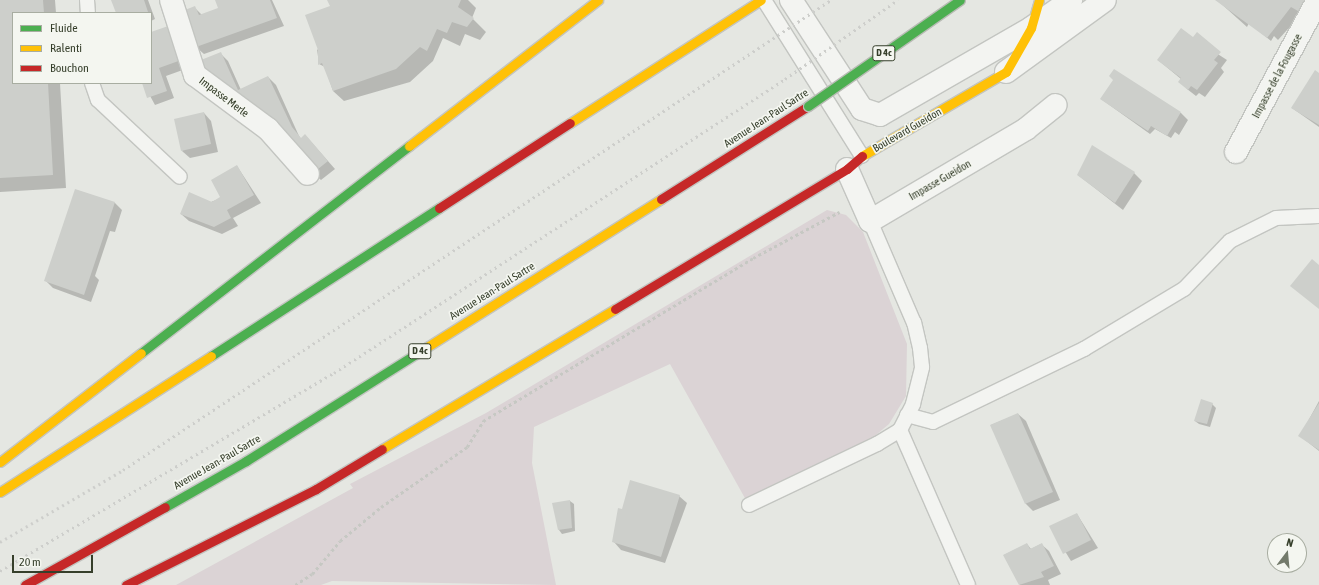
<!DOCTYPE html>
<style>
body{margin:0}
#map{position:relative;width:1319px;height:585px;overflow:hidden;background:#e5e7e2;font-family:"Asap Condensed",sans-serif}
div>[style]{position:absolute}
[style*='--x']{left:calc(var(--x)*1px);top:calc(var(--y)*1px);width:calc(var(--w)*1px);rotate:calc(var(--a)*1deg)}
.green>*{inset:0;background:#dbd3d5}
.shadow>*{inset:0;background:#0003}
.building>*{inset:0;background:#cdcfcb}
.path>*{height:2.5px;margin-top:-1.25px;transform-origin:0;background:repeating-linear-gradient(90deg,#c6c8c3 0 3px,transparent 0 6px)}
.roads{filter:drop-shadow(1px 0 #c3c5c1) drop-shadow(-1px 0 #c3c5c1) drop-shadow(0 1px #c3c5c1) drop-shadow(0 -1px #c3c5c1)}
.lane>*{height:14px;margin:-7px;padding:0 7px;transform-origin:7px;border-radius:7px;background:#f3f4f1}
.street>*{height:22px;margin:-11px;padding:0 11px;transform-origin:11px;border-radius:11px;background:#f3f4f1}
.fast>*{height:9px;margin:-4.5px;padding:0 4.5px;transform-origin:4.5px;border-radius:4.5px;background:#4caf50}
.slow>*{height:9px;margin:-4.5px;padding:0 4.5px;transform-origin:4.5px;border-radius:4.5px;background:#ffc107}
.jam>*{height:9px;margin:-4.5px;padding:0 4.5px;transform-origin:4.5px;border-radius:4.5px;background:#c62828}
.rail>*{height:3px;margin-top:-1.5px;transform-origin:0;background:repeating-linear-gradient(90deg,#cdcecb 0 2px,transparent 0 6px)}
.bridges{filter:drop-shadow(1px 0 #b9bcb5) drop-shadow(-1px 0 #b9bcb5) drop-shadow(0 1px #b9bcb5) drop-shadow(0 -1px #b9bcb5)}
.fast-bridge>*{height:9px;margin:-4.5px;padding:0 4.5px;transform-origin:4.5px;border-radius:4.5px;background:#4caf50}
span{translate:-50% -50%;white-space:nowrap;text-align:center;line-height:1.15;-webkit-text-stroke:3.5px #f4f6f0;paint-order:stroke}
.shield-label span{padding:1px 3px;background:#f4f6f0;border:1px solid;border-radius:3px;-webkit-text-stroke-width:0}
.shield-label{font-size:10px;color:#363f2b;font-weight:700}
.street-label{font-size:11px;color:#363f2b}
.legend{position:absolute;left:12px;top:12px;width:140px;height:72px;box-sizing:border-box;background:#f4f6f0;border:1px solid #a8ada1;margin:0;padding:5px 7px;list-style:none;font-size:12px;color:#363f2b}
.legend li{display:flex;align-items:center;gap:8px;height:20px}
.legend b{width:20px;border:1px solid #a8ada1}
.north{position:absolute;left:1267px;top:533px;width:40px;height:40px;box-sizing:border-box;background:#f4f6f0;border:1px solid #a8ada1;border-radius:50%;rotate:16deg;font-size:11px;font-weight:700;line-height:16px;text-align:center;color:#363f2b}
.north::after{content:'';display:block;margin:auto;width:14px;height:18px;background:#737a6b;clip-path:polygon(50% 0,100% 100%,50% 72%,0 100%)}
.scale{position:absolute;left:12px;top:555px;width:81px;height:18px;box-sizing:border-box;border:2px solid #363f2b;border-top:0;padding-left:5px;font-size:12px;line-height:14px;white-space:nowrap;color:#363f2b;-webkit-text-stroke:3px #f4f6f0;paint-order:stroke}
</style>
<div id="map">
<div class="green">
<i style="clip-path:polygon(827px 210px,846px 215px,863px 232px,907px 344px,906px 396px,889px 424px,870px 440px,746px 500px,670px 364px,534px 427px,532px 463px,556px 585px,332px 581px,321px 585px,176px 585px,353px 488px,350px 484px,486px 413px)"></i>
</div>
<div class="shadow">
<i style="clip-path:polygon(0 0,55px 0,56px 13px,13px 13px,13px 83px,60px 83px,66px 188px,0 192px)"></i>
<i style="clip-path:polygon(112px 0,148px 0,155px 19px,151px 21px,151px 13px,117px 13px)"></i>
<i style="clip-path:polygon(216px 0,272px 0,284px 26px,204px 54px,196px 47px,195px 8px,202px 15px,219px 9px)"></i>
<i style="clip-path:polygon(329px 0,468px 0,476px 8px,472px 18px,486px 32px,480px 40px,465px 34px,460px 46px,443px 38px,433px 61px,410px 82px,344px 101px,333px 91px,325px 67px,319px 64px,317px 49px,319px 51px,332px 7px)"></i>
<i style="clip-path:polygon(1217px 0,1314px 0,1278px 40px,1274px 36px,1271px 41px,1249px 23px,1247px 27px)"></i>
<i style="clip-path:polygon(151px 34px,191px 67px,166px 76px,174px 98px,155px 105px,143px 83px,151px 83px)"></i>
<i style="clip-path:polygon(1193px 38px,1227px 60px,1221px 68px,1224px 72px,1205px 97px,1199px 93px,1196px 96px,1187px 89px,1181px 79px,1158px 60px)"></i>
<i style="clip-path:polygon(221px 54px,228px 61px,241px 90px,268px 77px,276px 85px,299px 136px,301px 139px,305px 135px,335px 169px,321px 180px,214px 88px)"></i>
<i style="clip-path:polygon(1319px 74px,1319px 127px,1292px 108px)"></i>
<i style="clip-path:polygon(1101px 99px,1181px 113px,1188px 120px,1179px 135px,1175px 132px,1171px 138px,1155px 129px,1150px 134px)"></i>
<i style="clip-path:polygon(204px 113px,211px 121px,218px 152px,190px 158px,182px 151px)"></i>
<i style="clip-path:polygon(237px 166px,261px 203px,233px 218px,238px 226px,222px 234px,189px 221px,181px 214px,221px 198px)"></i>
<i style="clip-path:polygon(1134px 173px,1142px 181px,1123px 210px,1078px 175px)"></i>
<i style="clip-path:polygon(76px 190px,115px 203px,122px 210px,115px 232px,110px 231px,95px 276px,99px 280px,91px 302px,53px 288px,46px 281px)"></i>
<i style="clip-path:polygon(1319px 401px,1319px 451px,1300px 436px)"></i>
<i style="clip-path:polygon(1212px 404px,1216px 408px,1210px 427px,1199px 424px,1195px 421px)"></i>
<i style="clip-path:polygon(1018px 414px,1026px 421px,1060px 500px,1033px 511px,1026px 504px,991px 425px)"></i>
<i style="clip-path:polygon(679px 496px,687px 503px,665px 563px,621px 550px,614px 542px,623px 510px)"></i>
<i style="clip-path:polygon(570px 501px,574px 504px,575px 531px,562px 534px,559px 530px)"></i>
<i style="clip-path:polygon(1077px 514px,1098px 548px,1071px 561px,1050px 527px)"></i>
<i style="clip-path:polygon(1027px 544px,1031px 549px,1041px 544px,1049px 551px,1061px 574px,1048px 580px,1050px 585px,1020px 585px,1004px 555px)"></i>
</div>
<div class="building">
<i style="clip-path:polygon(0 0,43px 0,44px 13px,13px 13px,13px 83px,48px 83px,53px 175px,0 178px)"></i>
<i style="clip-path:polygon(111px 0,144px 0,148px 12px,116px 13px)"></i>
<i style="clip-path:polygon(215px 0,270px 0,277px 18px,196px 47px,185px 10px,195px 6px,199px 15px,218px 8px)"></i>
<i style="clip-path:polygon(327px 0,461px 0,458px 7px,474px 18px,467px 27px,452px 22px,447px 33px,437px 29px,427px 51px,420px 47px,396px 69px,333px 91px,322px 63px,318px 65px,318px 50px,305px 15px,330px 6px)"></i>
<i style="clip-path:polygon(1215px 0,1305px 0,1298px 11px,1291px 7px,1267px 38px)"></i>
<i style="clip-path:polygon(174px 24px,184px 59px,159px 68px,167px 91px,147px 98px,142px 83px,151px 83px,151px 32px)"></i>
<i style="clip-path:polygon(1181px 28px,1193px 37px,1197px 32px,1221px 52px,1214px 60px,1218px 63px,1197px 90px,1191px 86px,1188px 90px,1178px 82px,1181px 78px,1157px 60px)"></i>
<i style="clip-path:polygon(221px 52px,238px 90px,268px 76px,292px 127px,301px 138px,305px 134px,328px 161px,313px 173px,210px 83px,201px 60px)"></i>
<i style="clip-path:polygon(1114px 69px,1181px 112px,1167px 136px,1151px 126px,1148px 131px,1100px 99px,1113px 80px,1109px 76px)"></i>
<i style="clip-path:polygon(1315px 70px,1319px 73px,1319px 125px,1291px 108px)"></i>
<i style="clip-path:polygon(204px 112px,211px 144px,181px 151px,174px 119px)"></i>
<i style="clip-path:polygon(1092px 145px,1135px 172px,1115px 203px,1077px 175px)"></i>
<i style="clip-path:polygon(237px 165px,254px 195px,227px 210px,231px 218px,214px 227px,180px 214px,189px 192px,212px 202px,220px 197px,211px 180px)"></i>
<i style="clip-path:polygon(75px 189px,115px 202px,84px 295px,44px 281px)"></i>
<i style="clip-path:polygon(1312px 259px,1319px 265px,1319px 309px,1290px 286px)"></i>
<i style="clip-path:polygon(1201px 399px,1213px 403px,1207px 424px,1194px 421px)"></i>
<i style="clip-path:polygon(1319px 403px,1319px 450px,1298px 436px)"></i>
<i style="clip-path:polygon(1018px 413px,1053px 492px,1025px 504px,990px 425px)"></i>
<i style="clip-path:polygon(630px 480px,680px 495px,661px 557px,612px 542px,618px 508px,622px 509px)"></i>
<i style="clip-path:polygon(570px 500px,572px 528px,558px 530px,552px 503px)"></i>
<i style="clip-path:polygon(1077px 513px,1091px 540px,1063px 554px,1049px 526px)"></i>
<i style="clip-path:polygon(1027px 543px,1030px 549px,1042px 543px,1054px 566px,1041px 572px,1044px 577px,1019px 585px,1003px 555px)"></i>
</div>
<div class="path">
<i style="--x:295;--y:585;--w:20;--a:-33"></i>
<i style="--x:312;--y:574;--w:43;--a:-49.7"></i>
<i style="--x:340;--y:541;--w:53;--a:-39.7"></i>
<i style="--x:381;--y:507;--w:105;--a:-34.9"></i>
<i style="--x:467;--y:447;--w:31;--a:-58"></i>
<i style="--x:483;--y:421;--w:315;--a:-31.1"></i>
<i style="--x:753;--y:258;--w:98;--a:-28.1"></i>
</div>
<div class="roads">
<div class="lane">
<i style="--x:87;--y:0;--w:13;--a:86"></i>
<i style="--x:764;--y:0;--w:184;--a:57.9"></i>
<i style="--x:92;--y:83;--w:18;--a:71"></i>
<i style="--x:98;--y:100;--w:112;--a:43.2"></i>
<i style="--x:907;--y:415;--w:27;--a:15"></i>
<i style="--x:933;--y:422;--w:168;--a:-25.8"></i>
<i style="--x:1084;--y:349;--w:117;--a:-31"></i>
<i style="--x:1184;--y:289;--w:66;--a:-46.2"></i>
<i style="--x:1230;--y:241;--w:51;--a:-26.6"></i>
<i style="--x:1276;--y:218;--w:42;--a:-2.7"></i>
<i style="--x:900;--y:430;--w:169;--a:66.3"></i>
<i style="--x:749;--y:505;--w:142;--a:-25.5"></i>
<i style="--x:877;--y:444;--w:27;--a:-31"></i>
<i style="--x:900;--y:430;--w:29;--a:-63"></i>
<i style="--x:913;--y:404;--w:38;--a:-76"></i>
<i style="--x:922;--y:367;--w:19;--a:-96"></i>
<i style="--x:920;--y:348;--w:26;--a:-103"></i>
<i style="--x:914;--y:323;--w:111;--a:-113.3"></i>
</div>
<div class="street">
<i style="--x:171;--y:0;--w:79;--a:72.3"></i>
<i style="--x:195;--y:75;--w:91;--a:36.5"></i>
<i style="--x:268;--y:129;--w:60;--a:48.4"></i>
<i style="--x:791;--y:0;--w:130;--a:56.9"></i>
<i style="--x:862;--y:109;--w:19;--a:18"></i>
<i style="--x:880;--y:115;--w:174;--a:-29.9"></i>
<i style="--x:1031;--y:28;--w:49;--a:-35"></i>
<i style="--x:1006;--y:72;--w:122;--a:-36"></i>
<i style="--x:1236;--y:152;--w:173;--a:-61.7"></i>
<i style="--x:847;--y:169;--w:57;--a:66.1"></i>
<i style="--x:870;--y:221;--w:181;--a:-30.5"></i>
<i style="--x:1026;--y:129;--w:38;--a:-39"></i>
</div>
<div class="fast">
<i style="--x:141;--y:353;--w:339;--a:-37.7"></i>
<i style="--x:211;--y:356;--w:272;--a:-33"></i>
<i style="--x:165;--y:507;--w:93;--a:-29.6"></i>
<i style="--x:246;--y:461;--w:214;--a:-32.2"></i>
</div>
<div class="slow">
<i style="--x:570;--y:123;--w:227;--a:-32.8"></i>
<i style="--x:409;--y:146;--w:239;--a:-37.7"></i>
<i style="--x:862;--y:156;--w:167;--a:-30.3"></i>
<i style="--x:1006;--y:72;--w:51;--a:-60.4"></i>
<i style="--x:1031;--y:28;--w:29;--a:-74"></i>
<i style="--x:427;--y:347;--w:277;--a:-32.3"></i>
<i style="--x:382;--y:449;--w:272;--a:-31"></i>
<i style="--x:0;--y:462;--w:178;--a:-37.7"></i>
<i style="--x:0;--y:492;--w:251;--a:-32.8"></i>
</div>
<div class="jam">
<i style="--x:661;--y:199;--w:174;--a:-32.3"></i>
<i style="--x:439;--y:208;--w:156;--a:-33"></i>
<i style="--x:615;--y:309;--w:271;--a:-31.1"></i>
<i style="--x:847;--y:169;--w:20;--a:-41"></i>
<i style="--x:25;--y:585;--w:160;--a:-29.1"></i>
<i style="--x:126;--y:585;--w:213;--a:-26.8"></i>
<i style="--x:316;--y:489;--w:77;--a:-31.2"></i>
</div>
</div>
<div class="rail">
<i style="--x:0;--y:542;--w:143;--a:-30.3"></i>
<i style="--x:123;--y:470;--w:850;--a:-33.58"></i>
<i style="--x:0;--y:571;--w:388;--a:-30.7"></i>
<i style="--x:334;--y:373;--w:538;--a:-33.1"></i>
<i style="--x:785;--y:79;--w:138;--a:-35"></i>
</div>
<div class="bridges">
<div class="fast-bridge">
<i style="--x:808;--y:106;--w:185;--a:-34.9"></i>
</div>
</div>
<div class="shield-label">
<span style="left:884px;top:53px">D 4c</span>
<span style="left:420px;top:351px">D 4c</span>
</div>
<div class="street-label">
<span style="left:1277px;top:76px;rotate:-62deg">Impasse de la Fougasse</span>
<span style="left:224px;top:97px;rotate:37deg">Impasse Merle</span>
<span style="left:766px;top:118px;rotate:-33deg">Avenue Jean-Paul Sartre</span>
<span style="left:907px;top:130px;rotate:-30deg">Boulevard Gueidon</span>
<span style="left:940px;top:180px;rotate:-30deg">Impasse Gueidon</span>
<span style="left:492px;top:291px;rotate:-32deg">Avenue Jean-Paul Sartre</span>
<span style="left:217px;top:462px;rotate:-30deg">Avenue Jean-Paul Sartre</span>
</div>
<ul class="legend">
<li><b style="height:5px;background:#4caf50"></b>Fluide</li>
<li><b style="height:5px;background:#ffc107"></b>Ralenti</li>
<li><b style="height:5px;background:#c62828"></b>Bouchon</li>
</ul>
<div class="north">N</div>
<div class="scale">20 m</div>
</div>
